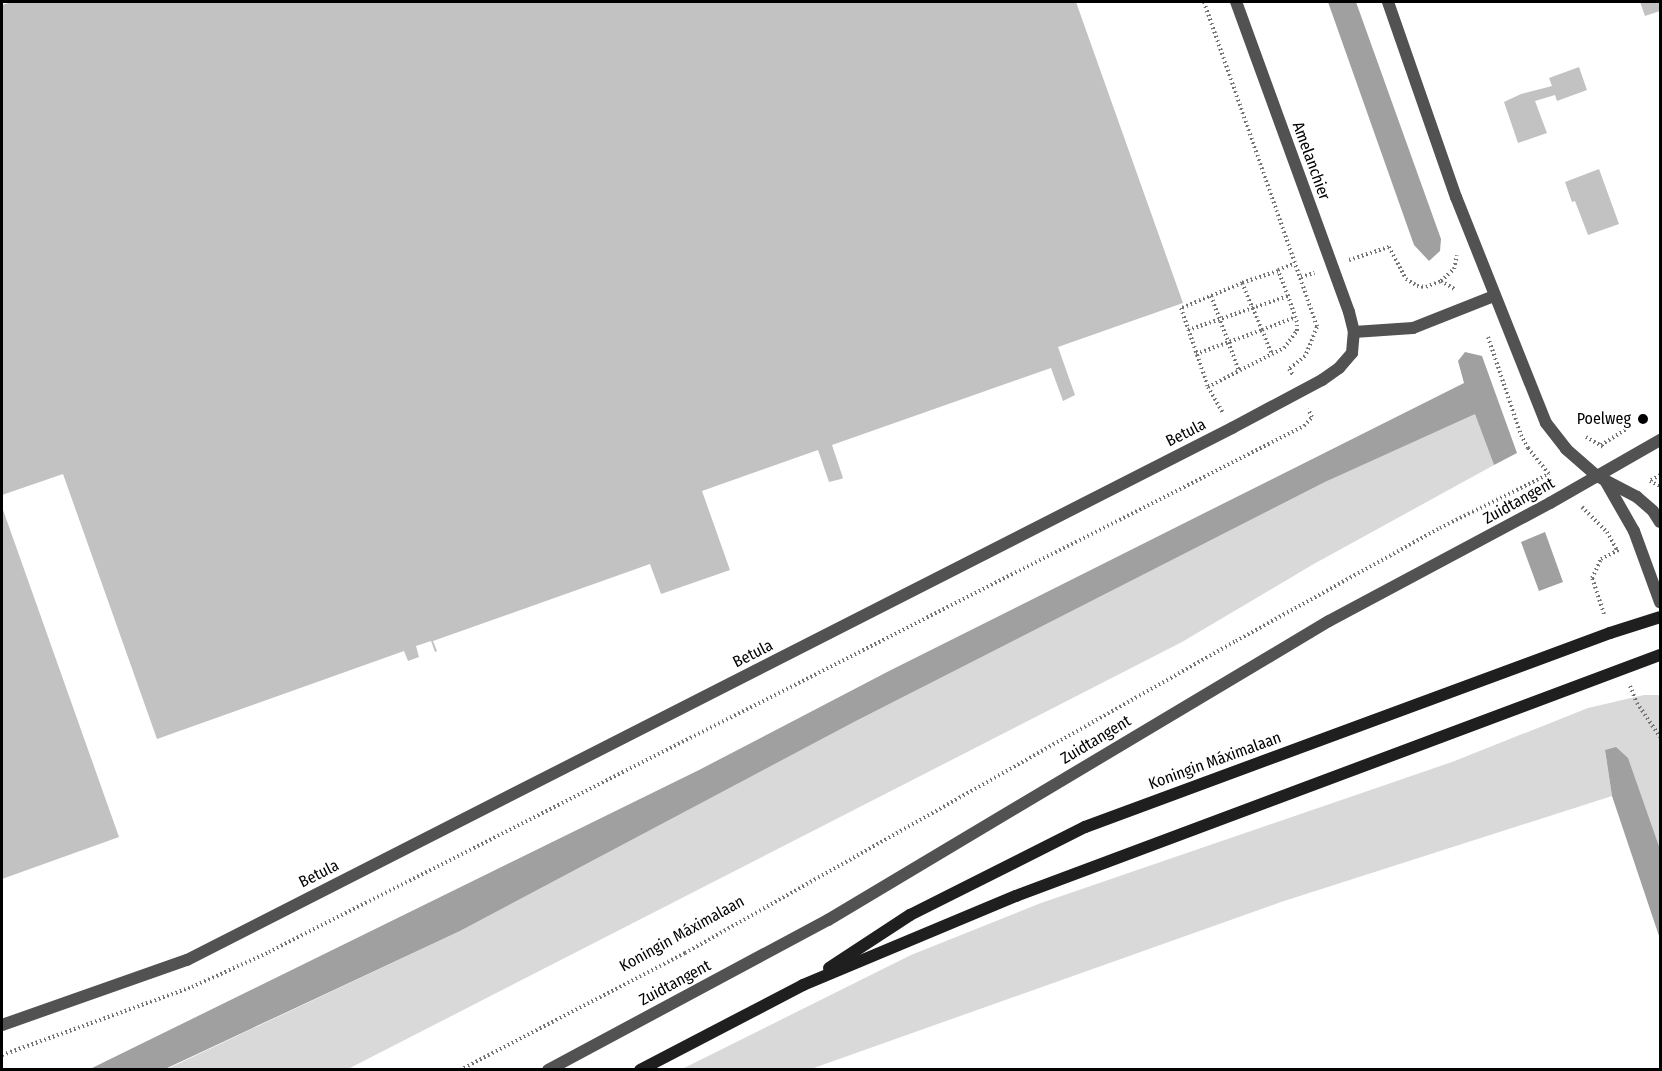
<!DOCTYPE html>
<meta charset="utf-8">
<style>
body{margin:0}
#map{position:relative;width:1662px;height:1071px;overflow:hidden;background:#fff;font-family:"Fira Sans Condensed",sans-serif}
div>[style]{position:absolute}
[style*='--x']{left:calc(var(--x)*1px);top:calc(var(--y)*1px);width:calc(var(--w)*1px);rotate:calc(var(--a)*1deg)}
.green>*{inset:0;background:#d9d9d9}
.water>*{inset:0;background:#a0a0a0}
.building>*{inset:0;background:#c2c2c2}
.path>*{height:4px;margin-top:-2px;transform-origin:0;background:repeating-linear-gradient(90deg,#747474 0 1.5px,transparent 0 4.5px)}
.service>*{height:12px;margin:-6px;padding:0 6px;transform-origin:6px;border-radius:6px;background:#525252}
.minor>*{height:12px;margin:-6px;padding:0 6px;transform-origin:6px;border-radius:6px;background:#525252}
.secondary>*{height:12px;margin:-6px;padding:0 6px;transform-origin:6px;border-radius:6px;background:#1f1f1f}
.dots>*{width:16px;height:16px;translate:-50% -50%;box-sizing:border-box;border:3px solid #fff;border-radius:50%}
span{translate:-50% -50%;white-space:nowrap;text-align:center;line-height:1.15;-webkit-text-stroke:4.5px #fff;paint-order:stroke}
.street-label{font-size:16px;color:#000}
.poi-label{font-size:16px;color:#000}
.right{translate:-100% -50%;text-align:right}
.frame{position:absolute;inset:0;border:3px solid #000;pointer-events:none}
</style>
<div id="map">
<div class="green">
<i style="clip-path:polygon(1475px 413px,1494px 465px,1312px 565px,1182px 642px,348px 1069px,165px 1070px,460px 931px,854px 722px,1325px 482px)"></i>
<i style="clip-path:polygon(1644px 695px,1660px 695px,1660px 849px,1628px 759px,1605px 751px,1612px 796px,1281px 902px,811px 1069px,680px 1070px,911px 955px,1041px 903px,1452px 762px,1588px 708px)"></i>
</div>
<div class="water">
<i style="clip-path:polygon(1328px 2px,1356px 2px,1441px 239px,1440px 251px,1429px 261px,1414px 245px)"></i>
<i style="clip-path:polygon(1465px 352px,1482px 356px,1517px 453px,1494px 465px,1475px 414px,1325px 482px,854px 722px,460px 931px,165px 1069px,90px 1069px,699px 770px,889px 671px,1464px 383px,1458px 361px)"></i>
<i style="clip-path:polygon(1545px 532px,1563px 582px,1539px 591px,1521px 542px)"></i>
<i style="clip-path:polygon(1616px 747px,1628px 758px,1660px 849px,1660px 939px,1612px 796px,1605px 750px)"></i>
</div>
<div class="building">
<i style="clip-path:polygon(12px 2px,1076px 2px,1183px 303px,1058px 347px,1075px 395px,1063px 401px,1051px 368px,832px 445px,843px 478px,841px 479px,829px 482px,818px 450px,702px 491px,730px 570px,661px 594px,650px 564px,433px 641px,437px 651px,435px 652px,431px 641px,416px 646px,419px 657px,408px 661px,404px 651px,157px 739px,63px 474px,2px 495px,2px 5px)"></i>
<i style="clip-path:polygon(1640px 2px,1660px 2px,1660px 11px,1645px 16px)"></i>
<i style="clip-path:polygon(1579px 67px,1587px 90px,1557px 101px,1555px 95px,1535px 101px,1547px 133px,1518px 143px,1504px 102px,1521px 94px,1552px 86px,1549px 78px)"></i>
<i style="clip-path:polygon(1599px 169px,1619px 224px,1588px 235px,1575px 201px,1572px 202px,1565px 182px)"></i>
<i style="clip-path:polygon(2px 507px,119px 837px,2px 879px)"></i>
</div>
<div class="path">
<i style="--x:1204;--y:2;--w:344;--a:70.8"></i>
<i style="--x:1317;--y:327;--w:31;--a:112"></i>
<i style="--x:1305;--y:356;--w:21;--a:141"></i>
<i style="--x:1289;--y:369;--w:7;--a:56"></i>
<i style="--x:1349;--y:260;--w:42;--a:-18"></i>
<i style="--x:1389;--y:247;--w:36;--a:62"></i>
<i style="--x:1406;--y:279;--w:13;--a:32"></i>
<i style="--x:1417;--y:286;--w:9;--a:6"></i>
<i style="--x:1426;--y:287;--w:16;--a:-22"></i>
<i style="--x:1441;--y:281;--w:17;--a:31"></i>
<i style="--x:1278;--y:271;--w:38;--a:162"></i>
<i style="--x:1242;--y:283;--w:51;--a:66.9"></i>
<i style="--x:1262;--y:330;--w:36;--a:-21"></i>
<i style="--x:1301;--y:277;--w:14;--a:-17"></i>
<i style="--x:1441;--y:281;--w:18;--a:-43"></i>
<i style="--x:1454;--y:269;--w:14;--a:-78"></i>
<i style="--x:1242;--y:283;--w:66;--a:157.7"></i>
<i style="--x:1181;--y:308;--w:83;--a:71.1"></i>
<i style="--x:1208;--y:387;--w:85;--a:-27.2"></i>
<i style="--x:1284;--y:348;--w:21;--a:-53"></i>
<i style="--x:1297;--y:331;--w:9;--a:-90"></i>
<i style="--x:1297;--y:322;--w:28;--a:-109"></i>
<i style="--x:1211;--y:296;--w:80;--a:69.5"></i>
<i style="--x:1188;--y:330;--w:106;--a:-18.8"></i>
<i style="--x:1288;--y:296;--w:28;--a:-111"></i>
<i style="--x:1278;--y:270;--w:18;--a:-22"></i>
<i style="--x:1488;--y:337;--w:103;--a:71.4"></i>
<i style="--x:1521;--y:435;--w:15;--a:62"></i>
<i style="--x:1528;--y:448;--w:33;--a:51"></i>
<i style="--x:1196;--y:354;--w:70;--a:-20"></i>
<i style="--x:1262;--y:330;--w:27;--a:68"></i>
<i style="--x:1208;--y:387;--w:30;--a:60"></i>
<i style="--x:1586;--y:437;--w:22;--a:30"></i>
<i style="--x:1601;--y:445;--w:36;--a:-32"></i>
<i style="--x:1651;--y:480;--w:10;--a:-29"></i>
<i style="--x:1650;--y:481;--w:11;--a:27"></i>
<i style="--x:1582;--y:507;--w:35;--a:45"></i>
<i style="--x:1607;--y:532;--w:21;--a:61"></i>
<i style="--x:1604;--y:614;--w:38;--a:-108"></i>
<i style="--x:1592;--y:578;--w:21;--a:-65"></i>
<i style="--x:1601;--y:559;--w:20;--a:-27"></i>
<i style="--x:1630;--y:686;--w:18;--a:68"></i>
<i style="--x:1637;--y:703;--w:41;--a:55.9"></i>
<i style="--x:2;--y:1055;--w:202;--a:-19.7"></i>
<i style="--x:192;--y:987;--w:85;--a:-24.4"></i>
<i style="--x:269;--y:952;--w:1161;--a:-26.94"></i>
<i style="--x:1304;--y:426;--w:12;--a:-48"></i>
<i style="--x:1312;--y:417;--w:9;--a:-117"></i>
<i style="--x:460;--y:1070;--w:254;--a:-27.5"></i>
<i style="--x:685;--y:953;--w:633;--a:-29.52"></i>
<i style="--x:1236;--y:641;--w:233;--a:-29"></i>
<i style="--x:1440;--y:528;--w:122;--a:-26.4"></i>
</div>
<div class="service">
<i style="--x:548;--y:1070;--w:318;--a:-28.2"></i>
<i style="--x:828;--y:920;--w:583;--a:-30.83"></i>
<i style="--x:1329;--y:621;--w:251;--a:-28.1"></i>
<i style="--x:1550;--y:503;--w:127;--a:-29.8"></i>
</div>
<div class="minor">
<i style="--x:1388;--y:2;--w:207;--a:70.8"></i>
<i style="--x:1456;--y:197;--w:243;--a:68.3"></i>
<i style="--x:1546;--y:423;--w:33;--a:52"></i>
<i style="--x:1566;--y:449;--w:41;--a:41.1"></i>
<i style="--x:1597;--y:476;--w:45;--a:27.7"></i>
<i style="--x:1637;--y:497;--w:21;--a:41"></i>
<i style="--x:1653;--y:511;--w:13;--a:58"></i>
<i style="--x:1354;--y:332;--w:59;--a:-3.9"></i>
<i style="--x:1413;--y:328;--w:87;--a:-21.6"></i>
<i style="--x:1606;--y:482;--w:56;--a:60.3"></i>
<i style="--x:1634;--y:531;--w:76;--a:69.9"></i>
<i style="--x:2;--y:1025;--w:196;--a:-19.4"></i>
<i style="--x:187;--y:960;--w:1173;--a:-26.98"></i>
<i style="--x:1232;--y:428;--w:102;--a:-28.1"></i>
<i style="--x:1322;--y:380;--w:21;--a:-35"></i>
<i style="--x:1339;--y:368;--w:20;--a:-49"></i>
<i style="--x:1352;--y:353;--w:21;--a:-85"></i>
<i style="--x:1354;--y:332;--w:21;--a:-104"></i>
<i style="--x:1349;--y:312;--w:330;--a:-110"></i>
</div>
<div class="secondary">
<i style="--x:829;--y:968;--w:97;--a:-33.2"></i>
<i style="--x:910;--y:915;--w:196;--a:-26.7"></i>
<i style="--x:1085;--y:827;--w:560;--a:-20.28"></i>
<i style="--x:1610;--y:633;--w:52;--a:-17.7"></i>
<i style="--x:640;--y:1070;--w:184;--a:-27.5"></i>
<i style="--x:803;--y:985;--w:231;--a:-22.7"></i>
<i style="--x:1016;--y:896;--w:688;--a:-20.52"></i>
</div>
<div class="dots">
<i style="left:1643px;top:419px;background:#000"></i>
</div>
<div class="street-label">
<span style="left:1311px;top:161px;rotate:70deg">Amelanchier</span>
<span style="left:1186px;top:433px;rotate:-27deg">Betula</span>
<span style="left:1519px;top:501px;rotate:-29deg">Zuidtangent</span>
<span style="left:753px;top:654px;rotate:-27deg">Betula</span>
<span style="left:1096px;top:740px;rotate:-31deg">Zuidtangent</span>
<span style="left:1215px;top:761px;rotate:-20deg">Koningin Máximalaan</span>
<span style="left:319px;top:874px;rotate:-27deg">Betula</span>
<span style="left:682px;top:934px;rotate:-29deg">Koningin Máximalaan</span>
<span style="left:675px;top:983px;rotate:-28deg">Zuidtangent</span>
</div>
<div class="poi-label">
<span class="right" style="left:1631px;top:419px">Poelweg</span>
</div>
<div class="frame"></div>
</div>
